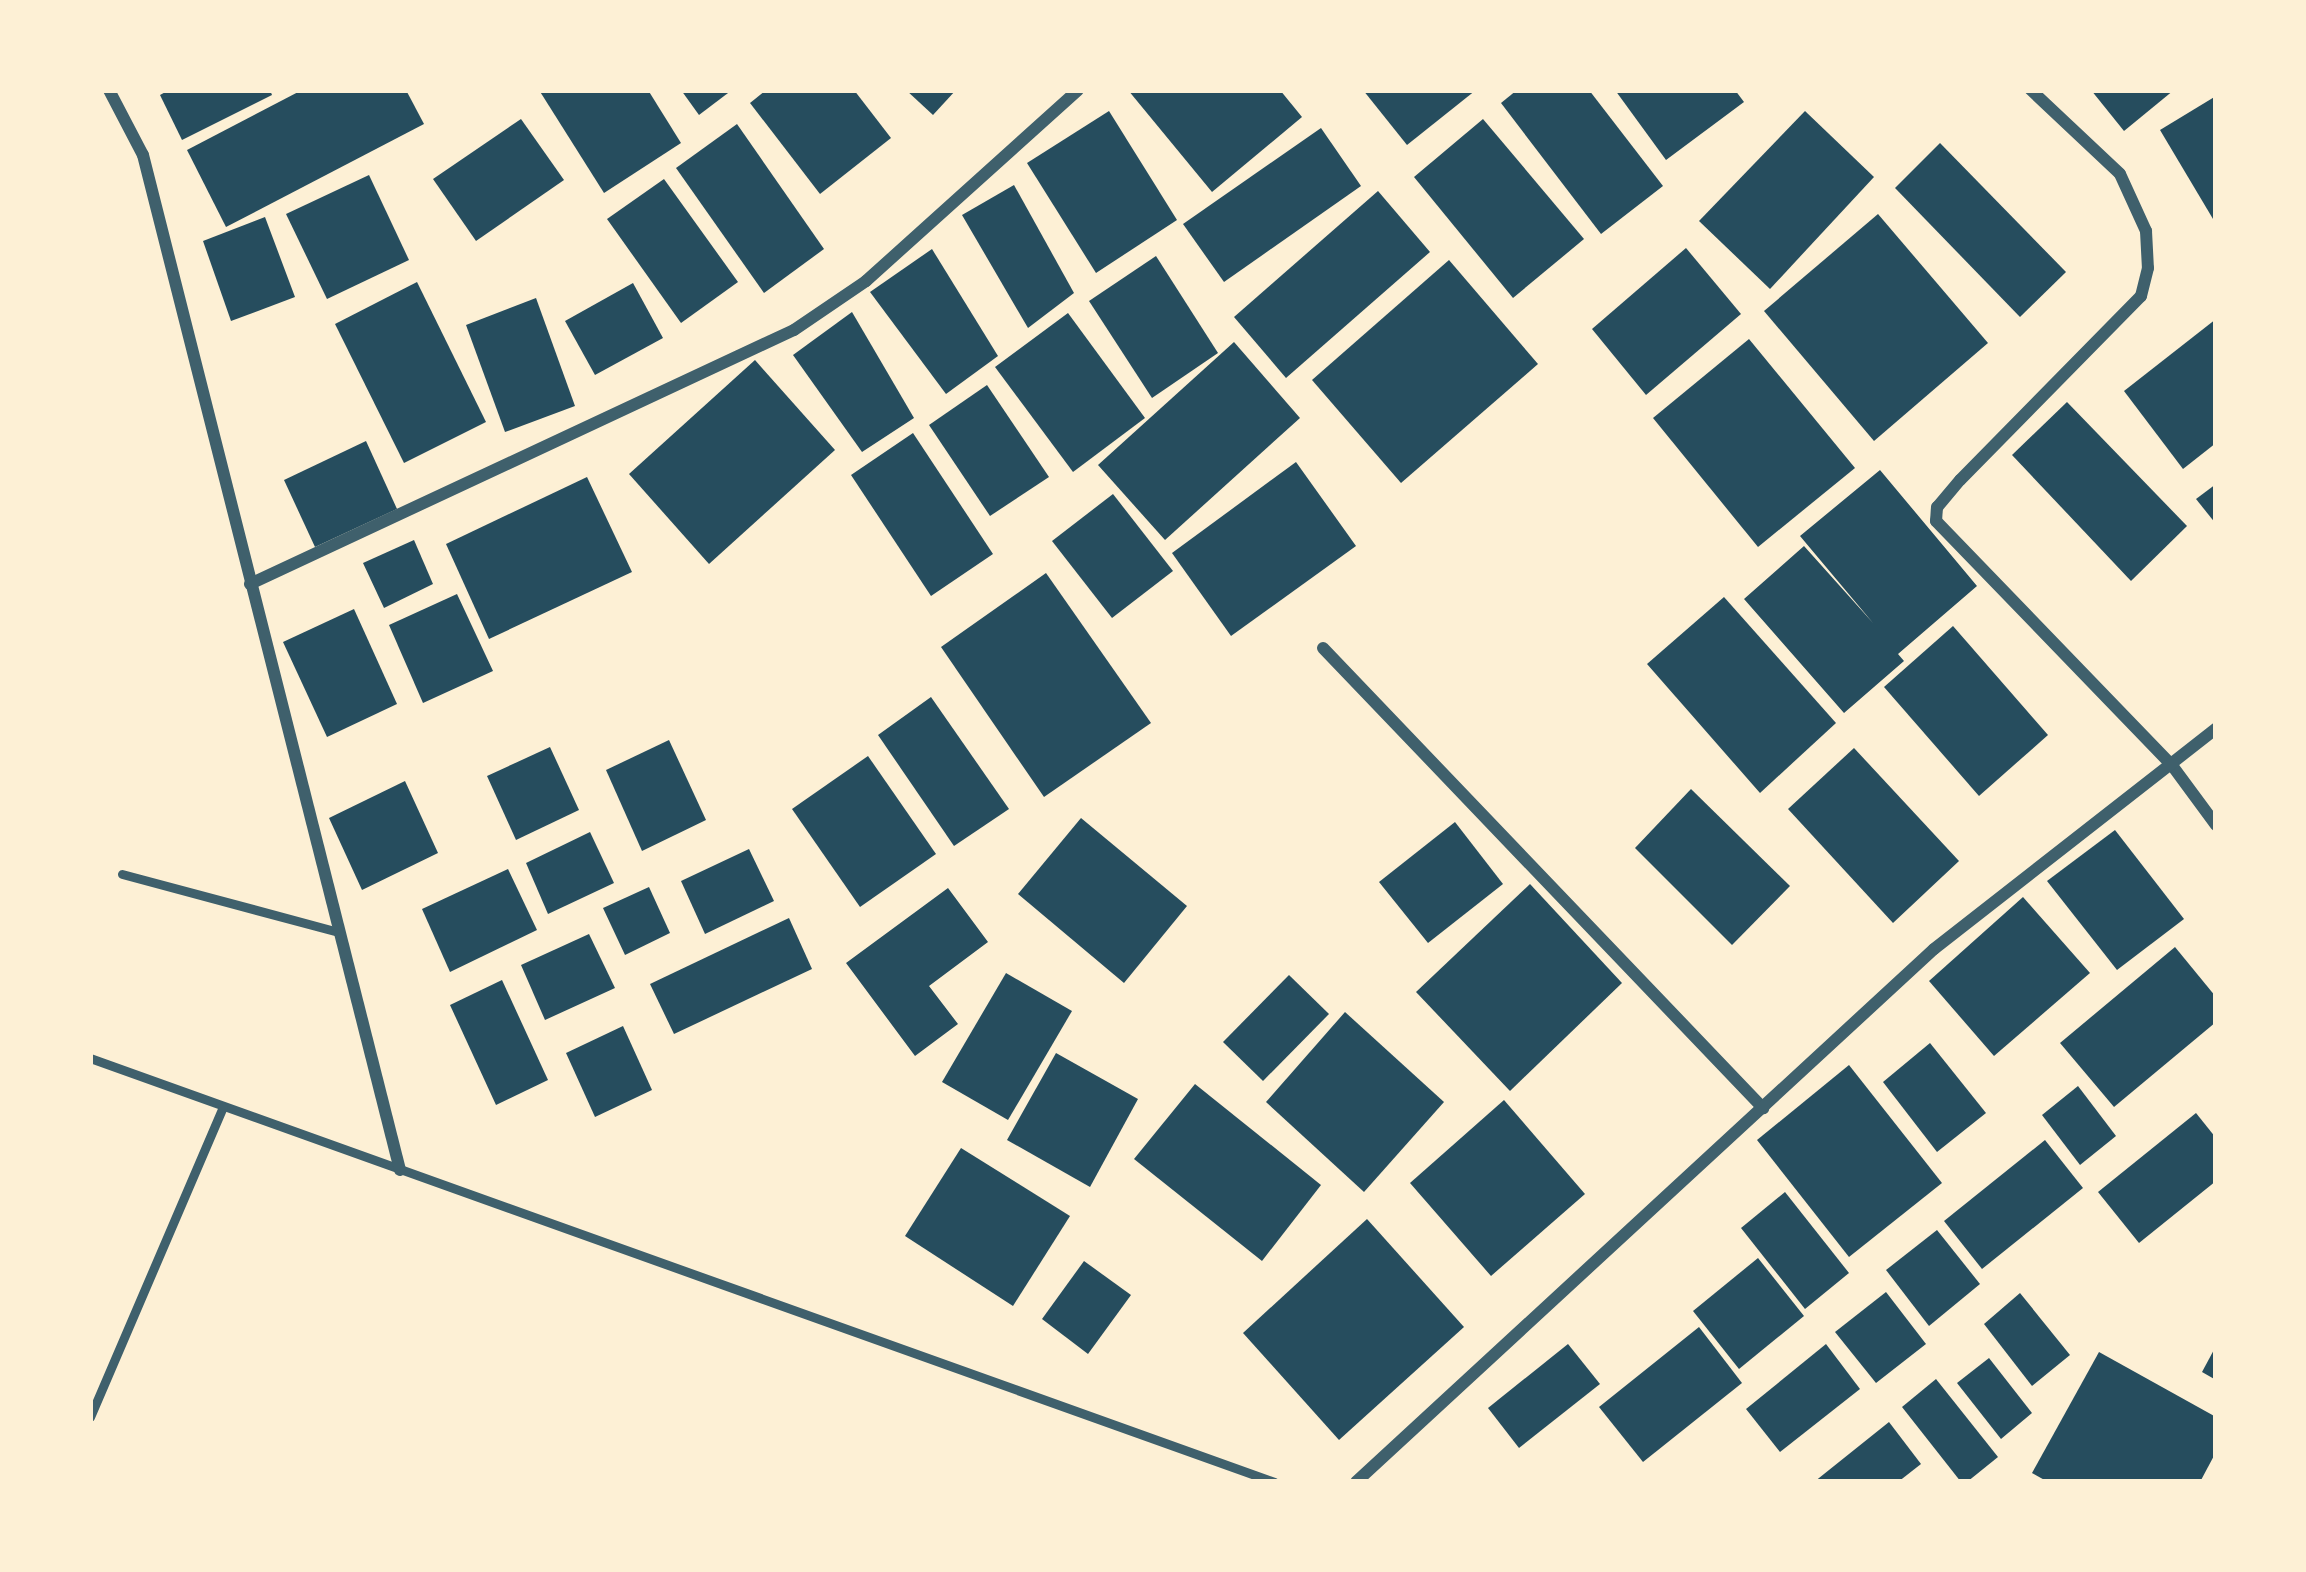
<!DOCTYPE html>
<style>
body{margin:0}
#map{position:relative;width:2306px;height:1572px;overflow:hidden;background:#fdf0d5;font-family:Signika,sans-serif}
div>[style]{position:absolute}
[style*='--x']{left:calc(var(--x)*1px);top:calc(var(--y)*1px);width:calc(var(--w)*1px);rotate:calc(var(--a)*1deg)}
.building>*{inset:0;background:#264d5e}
.service>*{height:9px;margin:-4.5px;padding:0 4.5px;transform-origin:4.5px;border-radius:4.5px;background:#3f606c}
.minor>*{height:12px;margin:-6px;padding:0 6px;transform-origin:6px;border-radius:6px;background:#3f606c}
span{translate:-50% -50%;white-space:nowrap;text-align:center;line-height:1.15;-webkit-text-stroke:10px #fdf0d5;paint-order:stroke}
.frame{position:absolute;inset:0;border:93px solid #fdf0d5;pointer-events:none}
</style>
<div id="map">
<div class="building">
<i style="clip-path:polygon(169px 90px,270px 90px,272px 95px,182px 140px,160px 95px)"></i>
<i style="clip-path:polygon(302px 90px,406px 90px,424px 124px,226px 227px,187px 150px)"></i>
<i style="clip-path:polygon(539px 90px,648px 90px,681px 143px,604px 193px)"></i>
<i style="clip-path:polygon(681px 90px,732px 90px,699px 115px)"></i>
<i style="clip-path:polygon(766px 90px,854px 90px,891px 138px,820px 194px,750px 103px)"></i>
<i style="clip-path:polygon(906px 90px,956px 90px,933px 115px)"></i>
<i style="clip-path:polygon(1128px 90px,1280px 90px,1302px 117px,1212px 192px)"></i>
<i style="clip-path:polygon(1363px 90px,1476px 90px,1407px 145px)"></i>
<i style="clip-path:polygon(1517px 90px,1589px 90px,1663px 186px,1601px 234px,1501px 103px)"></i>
<i style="clip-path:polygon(1615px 90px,1735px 90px,1744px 102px,1666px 160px)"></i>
<i style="clip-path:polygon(2091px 90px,2174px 90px,2124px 131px)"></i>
<i style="clip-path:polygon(2216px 96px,2216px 224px,2160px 130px)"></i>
<i style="clip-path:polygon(1109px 111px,1177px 220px,1096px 273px,1027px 163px)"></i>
<i style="clip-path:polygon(1805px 111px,1874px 177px,1770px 289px,1699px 221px)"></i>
<i style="clip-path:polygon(521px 119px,564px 180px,476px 241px,433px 179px)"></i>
<i style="clip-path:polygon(1483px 119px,1584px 239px,1513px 298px,1414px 177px)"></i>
<i style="clip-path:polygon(737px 124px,824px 249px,764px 293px,676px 168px)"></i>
<i style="clip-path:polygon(1321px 128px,1361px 186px,1224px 282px,1183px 224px)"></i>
<i style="clip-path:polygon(1940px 143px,2066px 272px,2020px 317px,1895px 188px)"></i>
<i style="clip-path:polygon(369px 175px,409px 260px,327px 299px,286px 214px)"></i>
<i style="clip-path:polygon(664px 179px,738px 282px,681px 323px,607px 219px)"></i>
<i style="clip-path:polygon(1014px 185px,1074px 293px,1028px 328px,962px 215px)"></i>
<i style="clip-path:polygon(1378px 191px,1430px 252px,1286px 378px,1234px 317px)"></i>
<i style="clip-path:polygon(1878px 214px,1988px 343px,1874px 441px,1764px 311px)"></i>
<i style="clip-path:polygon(265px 217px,295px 297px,231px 321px,203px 241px)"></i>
<i style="clip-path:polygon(1686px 248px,1741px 314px,1646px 395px,1592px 329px)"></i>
<i style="clip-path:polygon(932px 249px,998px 356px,946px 394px,870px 292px)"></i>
<i style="clip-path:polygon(1156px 256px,1218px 353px,1152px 398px,1089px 301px)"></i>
<i style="clip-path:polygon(1449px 260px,1538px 364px,1401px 483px,1312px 380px)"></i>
<i style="clip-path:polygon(417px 282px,486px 422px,404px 463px,335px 324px)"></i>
<i style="clip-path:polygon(633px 283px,663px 338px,595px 375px,565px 321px)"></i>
<i style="clip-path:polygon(536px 298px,575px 406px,505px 432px,466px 325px)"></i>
<i style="clip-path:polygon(852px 312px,914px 418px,862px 452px,793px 355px)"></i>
<i style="clip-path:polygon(1068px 313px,1145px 418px,1073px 472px,995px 367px)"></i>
<i style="clip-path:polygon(2216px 319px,2216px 443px,2183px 469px,2124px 391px)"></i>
<i style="clip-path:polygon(1749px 339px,1855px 468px,1758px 547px,1653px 418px)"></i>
<i style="clip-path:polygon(1234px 342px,1300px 418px,1165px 540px,1098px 465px)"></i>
<i style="clip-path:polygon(755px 360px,835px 450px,709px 564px,629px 474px)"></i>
<i style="clip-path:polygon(987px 385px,1049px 477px,990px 516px,929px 425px)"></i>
<i style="clip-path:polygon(2067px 402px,2187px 526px,2131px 581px,2012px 455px)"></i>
<i style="clip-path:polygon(913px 433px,993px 554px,931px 596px,851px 475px)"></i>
<i style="clip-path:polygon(366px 441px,397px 509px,315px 547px,284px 480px)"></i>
<i style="clip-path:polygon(1296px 462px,1356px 546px,1231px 636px,1172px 553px)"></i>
<i style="clip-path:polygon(1880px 470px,1977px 586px,1898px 654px,1904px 661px,1844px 713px,1744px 599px,1804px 546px,1873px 623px,1800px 536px)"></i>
<i style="clip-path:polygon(587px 477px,632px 572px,489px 639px,446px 544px)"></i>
<i style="clip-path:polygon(2216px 484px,2216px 524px,2196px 499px)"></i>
<i style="clip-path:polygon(1113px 494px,1173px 571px,1112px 618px,1052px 541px)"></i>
<i style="clip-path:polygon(414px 540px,433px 584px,384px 608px,363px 563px)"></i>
<i style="clip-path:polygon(1046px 573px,1151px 723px,1044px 797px,941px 647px)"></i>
<i style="clip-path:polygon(457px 594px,493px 671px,423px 703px,389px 625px)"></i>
<i style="clip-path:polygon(1724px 597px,1836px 723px,1760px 793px,1647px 664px)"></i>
<i style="clip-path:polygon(354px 609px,397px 704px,327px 737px,283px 642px)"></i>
<i style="clip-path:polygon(1953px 626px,2048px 735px,1979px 796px,1884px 687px)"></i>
<i style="clip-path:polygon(931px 697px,1009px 809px,954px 846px,878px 735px)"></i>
<i style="clip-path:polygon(669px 740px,706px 820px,642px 851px,606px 770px)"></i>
<i style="clip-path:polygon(550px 747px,579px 810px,516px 840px,487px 776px)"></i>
<i style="clip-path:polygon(1854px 748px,1959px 861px,1893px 923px,1788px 809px)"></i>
<i style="clip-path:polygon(868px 756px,936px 854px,860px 907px,792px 809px)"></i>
<i style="clip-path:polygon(405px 781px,438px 853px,362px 890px,329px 818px)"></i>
<i style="clip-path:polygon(1691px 789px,1790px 886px,1732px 945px,1635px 848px)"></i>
<i style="clip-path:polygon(1081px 818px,1187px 906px,1124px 983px,1018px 894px)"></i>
<i style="clip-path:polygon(1455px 822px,1503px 884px,1428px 943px,1379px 882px)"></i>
<i style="clip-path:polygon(2115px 830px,2184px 919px,2117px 970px,2047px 881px)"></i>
<i style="clip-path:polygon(590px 832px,614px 883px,548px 914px,526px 863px)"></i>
<i style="clip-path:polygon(749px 849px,774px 901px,705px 934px,681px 881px)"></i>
<i style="clip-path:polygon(508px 869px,537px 930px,450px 972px,422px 909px)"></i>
<i style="clip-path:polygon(1530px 884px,1622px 983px,1510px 1091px,1416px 992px)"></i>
<i style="clip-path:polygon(649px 887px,670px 933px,625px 955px,603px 908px)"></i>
<i style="clip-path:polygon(948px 888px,988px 942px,929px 986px,958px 1024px,915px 1056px,846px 963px)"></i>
<i style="clip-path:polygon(2023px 897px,2090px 973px,1994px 1056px,1929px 981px)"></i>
<i style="clip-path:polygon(789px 918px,812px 969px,674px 1034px,650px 984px)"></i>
<i style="clip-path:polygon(589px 934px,615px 988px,545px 1020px,521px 965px)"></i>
<i style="clip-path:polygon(2175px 947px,2216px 997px,2216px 1022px,2114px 1107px,2060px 1043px)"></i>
<i style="clip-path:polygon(1006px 973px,1072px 1011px,1008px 1120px,942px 1082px)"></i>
<i style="clip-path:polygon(1289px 975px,1329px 1014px,1263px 1081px,1223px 1042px)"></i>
<i style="clip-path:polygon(502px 980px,548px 1080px,496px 1105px,450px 1005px)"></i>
<i style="clip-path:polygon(1345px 1012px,1444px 1102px,1364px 1192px,1266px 1102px)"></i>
<i style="clip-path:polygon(623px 1026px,652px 1090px,595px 1117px,566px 1053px)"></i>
<i style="clip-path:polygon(1930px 1043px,1986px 1113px,1937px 1152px,1883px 1082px)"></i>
<i style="clip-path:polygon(1056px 1053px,1138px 1099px,1090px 1187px,1007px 1140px)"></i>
<i style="clip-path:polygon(1849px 1065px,1942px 1183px,1849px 1257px,1757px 1140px)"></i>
<i style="clip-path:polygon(1195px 1084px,1321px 1185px,1262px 1261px,1134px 1159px)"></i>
<i style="clip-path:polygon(2078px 1086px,2116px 1136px,2080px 1165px,2042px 1115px)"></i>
<i style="clip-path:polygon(1504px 1100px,1585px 1194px,1491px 1276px,1410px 1183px)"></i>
<i style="clip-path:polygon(2196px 1113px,2216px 1138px,2216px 1181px,2139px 1243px,2098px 1192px)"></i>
<i style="clip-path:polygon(2045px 1140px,2083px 1188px,1982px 1269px,1944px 1221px)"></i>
<i style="clip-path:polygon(961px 1148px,1070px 1216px,1013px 1306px,905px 1236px)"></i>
<i style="clip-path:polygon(1785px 1192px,1849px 1273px,1805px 1309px,1741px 1228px)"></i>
<i style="clip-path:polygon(1367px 1219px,1464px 1327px,1339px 1440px,1243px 1333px)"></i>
<i style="clip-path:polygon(1937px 1230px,1980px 1284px,1929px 1326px,1886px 1270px)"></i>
<i style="clip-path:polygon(1758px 1258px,1804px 1316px,1739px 1369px,1693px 1311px)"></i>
<i style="clip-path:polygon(1084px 1261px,1131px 1295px,1088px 1354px,1042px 1319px)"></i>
<i style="clip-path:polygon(1886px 1292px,1926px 1344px,1876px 1383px,1835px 1332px)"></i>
<i style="clip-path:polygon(2020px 1293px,2070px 1355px,2032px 1386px,1984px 1324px)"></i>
<i style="clip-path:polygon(1699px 1327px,1742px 1383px,1643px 1462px,1599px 1407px)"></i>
<i style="clip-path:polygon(1568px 1344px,1600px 1384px,1519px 1448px,1488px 1408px)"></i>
<i style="clip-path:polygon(1826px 1344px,1860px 1389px,1780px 1452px,1746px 1409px)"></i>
<i style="clip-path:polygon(2216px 1346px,2216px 1380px,2202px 1372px)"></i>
<i style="clip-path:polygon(2099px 1352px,2216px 1417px,2216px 1452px,2200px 1482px,2048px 1482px,2032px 1473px)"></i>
<i style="clip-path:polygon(1989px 1358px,2032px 1413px,2001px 1439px,1957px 1383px)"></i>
<i style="clip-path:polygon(1936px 1379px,1998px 1457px,1967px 1482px,1961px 1482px,1902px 1407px)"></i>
<i style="clip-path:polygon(1889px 1422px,1921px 1464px,1898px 1482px,1814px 1482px)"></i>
</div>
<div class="service">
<i style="--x:122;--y:874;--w:225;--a:15"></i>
<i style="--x:90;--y:1058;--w:1258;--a:19.7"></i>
<i style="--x:90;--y:1417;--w:337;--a:-66.8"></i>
</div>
<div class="minor">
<i style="--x:109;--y:90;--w:73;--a:62.4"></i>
<i style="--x:143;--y:155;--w:1047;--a:75.79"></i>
<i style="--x:2031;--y:90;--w:122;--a:43.3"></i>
<i style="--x:2120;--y:174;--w:63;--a:65.5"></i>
<i style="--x:2146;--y:231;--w:37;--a:87"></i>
<i style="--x:2148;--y:268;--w:29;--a:104"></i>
<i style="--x:2141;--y:296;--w:258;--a:134.5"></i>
<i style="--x:1960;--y:480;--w:35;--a:130"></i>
<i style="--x:1937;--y:507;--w:14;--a:94"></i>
<i style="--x:1936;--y:521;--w:338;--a:46"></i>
<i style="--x:2171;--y:764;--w:76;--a:53.6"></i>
<i style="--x:250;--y:584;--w:600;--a:-25.03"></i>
<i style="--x:794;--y:330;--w:87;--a:-34.2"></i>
<i style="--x:866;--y:281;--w:285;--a:-42"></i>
<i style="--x:1323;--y:648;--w:637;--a:46.27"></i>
<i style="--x:1356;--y:1482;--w:786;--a:-42.68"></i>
<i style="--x:1934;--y:949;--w:358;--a:-38"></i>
</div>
<div class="frame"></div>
</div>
